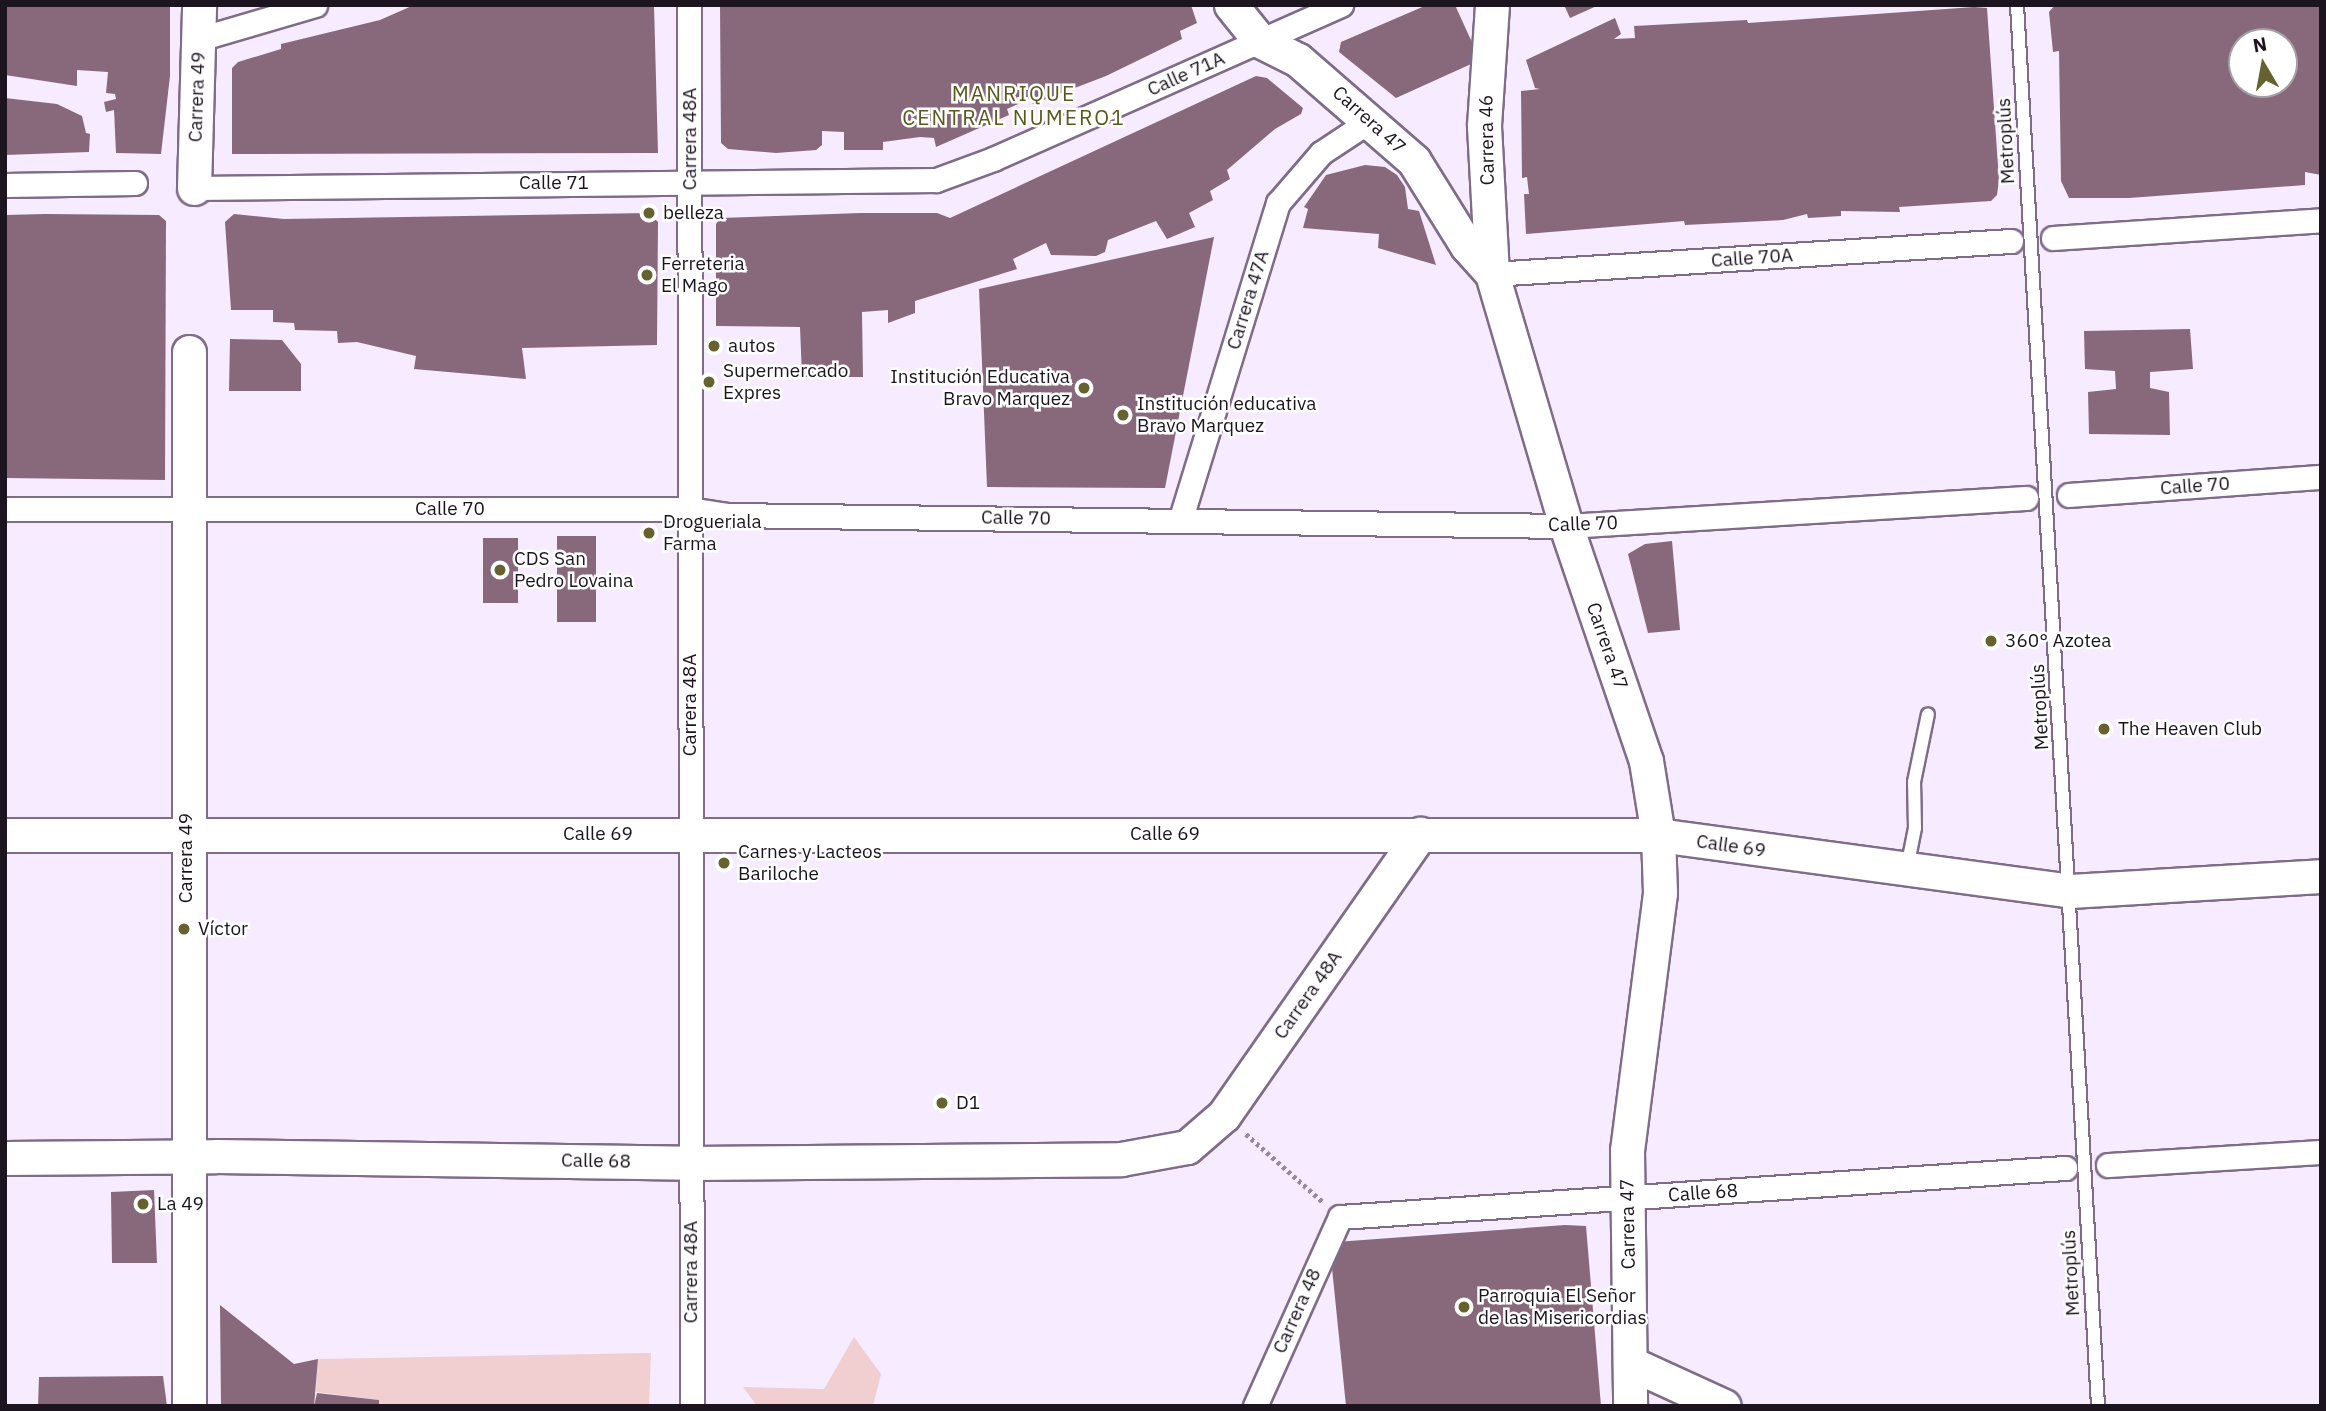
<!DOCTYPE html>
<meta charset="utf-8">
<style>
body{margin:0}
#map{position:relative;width:2326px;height:1411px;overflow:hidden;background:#f7ebff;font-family:"IBM Plex Sans",sans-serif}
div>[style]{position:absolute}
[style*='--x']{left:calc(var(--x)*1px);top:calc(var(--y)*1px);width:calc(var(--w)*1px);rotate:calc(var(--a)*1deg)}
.green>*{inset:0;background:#f1cfd1}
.building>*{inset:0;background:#88697b}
.path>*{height:4.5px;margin-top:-2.25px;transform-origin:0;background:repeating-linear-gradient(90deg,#958b9b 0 3.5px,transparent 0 7px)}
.roads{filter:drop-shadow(2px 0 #7e6c89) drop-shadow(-2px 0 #7e6c89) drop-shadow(0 2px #7e6c89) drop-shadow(0 -2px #7e6c89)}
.lane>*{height:12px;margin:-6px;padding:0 6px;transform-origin:6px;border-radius:6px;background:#fff}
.street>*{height:23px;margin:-11.5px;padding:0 11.5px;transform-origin:11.5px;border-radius:11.5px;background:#fff}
.secondary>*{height:33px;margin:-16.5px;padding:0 16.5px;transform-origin:16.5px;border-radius:16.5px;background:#fff}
.dots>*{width:19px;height:19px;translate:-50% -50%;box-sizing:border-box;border:4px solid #fff;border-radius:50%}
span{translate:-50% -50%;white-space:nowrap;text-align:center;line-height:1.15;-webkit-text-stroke:5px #fff;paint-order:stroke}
.street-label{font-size:19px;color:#1c1520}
.poi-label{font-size:19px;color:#1c1520}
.left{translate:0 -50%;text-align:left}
.right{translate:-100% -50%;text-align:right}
.neighbourhood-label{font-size:21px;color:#5b581c;letter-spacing:2px}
.frame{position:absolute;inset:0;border:7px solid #1c1520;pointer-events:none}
.north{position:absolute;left:2228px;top:28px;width:70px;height:70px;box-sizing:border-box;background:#fff;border:2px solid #a4a1a6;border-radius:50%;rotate:350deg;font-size:19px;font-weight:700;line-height:28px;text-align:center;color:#1c1520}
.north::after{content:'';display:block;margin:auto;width:24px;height:32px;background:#65622f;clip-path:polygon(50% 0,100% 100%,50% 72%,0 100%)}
</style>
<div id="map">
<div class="green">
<i style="clip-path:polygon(854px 1337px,881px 1374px,873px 1406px,757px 1406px,743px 1387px,824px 1389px)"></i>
<i style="clip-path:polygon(651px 1353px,649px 1406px,379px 1406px,379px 1400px,316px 1392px,318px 1359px)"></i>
</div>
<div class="building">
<i style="clip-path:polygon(5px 5px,170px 5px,170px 76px,161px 154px,116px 153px,114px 110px,106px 112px,104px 102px,116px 99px,115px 94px,106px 93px,108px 72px,77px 70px,77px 86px,5px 75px)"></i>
<i style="clip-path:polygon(414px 5px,654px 5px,658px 153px,232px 154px,232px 68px,238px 62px,281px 49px,281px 44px,380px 20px)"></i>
<i style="clip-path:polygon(720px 5px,1191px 5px,1197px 23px,1180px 31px,1182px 39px,1106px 76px,1033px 104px,1031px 98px,1007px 109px,1009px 115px,936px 147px,934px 138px,920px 137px,883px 142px,883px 150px,844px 150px,844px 132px,822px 131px,822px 145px,816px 150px,776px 153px,728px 149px,721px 143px)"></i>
<i style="clip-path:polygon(1427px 5px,1455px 5px,1480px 60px,1396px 98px,1339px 52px,1341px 42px)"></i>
<i style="clip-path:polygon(1564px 5px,1599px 5px,1570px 18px)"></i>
<i style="clip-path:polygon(evenodd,2055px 5px,2321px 5px,2321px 175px,2305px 172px,2305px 185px,2129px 198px,2069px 198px,2061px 181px,2059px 51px,2053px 52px,2049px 12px,2055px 5px,2242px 42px,2284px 42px,2284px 84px,2242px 84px,2242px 42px)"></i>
<i style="clip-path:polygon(1974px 7px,1987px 8px,1999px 180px,1997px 195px,1991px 201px,1899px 207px,1900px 212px,1841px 211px,1841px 216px,1808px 218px,1807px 214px,1783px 220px,1685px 225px,1684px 221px,1526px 234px,1524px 194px,1529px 194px,1527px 177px,1522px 178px,1521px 91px,1540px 89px,1535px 88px,1526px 60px,1615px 18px,1621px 34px,1614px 39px,1635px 38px,1634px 26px,1747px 20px,1748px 23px)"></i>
<i style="clip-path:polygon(1256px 76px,1267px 78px,1303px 108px,1301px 114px,1275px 129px,1227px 170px,1230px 179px,1210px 191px,1213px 200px,1189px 213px,1195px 227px,1167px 239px,1156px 221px,1108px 240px,1105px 252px,1096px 256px,1051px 255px,1046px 243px,1013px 259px,1017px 269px,915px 301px,915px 313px,888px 323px,888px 310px,862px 312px,863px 377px,802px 377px,800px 327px,716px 326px,716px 224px,720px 218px,861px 213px,937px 213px,950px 218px)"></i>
<i style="clip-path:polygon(5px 98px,57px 104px,82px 116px,86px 133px,90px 134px,89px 152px,5px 155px)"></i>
<i style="clip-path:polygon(1365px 165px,1385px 167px,1397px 175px,1405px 187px,1408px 209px,1419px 211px,1436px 265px,1378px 248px,1379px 234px,1303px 228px,1308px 209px,1304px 207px,1326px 175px)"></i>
<i style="clip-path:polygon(649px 213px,658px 222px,657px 345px,522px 348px,526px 379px,414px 369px,416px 356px,357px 342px,338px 343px,337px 331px,295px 330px,294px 323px,273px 322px,273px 310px,231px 310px,225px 222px,234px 214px,284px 219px)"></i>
<i style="clip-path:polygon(45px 214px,159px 215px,166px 221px,165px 480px,5px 478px,5px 215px)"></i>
<i style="clip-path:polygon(1214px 237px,1165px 488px,987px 487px,979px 289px)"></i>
<i style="clip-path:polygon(2190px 329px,2193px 369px,2150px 372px,2150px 388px,2169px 392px,2170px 435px,2089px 434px,2088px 392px,2116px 389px,2115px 371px,2085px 369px,2084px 331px)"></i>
<i style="clip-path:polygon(230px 339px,282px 340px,301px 364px,301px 391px,229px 391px)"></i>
<i style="clip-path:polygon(557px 536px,596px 536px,596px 622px,557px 622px)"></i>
<i style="clip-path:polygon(483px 538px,518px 538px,518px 603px,483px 603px)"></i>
<i style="clip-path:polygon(1672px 541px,1680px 630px,1648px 633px,1628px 554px,1645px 544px)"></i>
<i style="clip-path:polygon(154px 1190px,157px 1263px,112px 1263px,111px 1192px)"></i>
<i style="clip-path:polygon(1565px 1225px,1586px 1226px,1601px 1406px,1346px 1406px,1332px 1268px,1336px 1242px)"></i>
<i style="clip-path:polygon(220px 1305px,294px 1364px,318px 1359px,314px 1406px,221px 1406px)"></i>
<i style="clip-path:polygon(163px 1376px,167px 1406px,38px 1406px,39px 1377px)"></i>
<i style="clip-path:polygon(317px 1393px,379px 1400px,379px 1406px,314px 1406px)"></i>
</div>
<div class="path">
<i style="--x:1246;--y:1134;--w:103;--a:41.4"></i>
</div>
<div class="roads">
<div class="lane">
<i style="--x:2017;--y:5;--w:1403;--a:86.69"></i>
<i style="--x:1907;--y:868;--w:41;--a:-78.7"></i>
<i style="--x:1915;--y:828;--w:46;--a:-91.2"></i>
<i style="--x:1914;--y:782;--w:69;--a:-78.4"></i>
</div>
<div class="street">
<i style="--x:689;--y:5;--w:1401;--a:89.88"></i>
<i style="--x:199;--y:39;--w:121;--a:-16.3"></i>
<i style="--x:5;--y:185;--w:130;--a:-0.9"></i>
<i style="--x:194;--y:188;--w:742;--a:-0.62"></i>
<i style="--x:936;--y:180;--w:61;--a:-20.2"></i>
<i style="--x:993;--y:159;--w:381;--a:-23.9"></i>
<i style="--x:2053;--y:238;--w:269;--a:-3.8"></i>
<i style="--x:1492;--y:274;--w:520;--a:-3.64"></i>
<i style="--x:2069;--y:495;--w:253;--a:-4.1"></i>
<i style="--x:5;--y:509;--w:684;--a:0"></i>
<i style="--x:689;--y:509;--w:38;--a:9"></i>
<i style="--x:727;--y:515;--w:839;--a:0.75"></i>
<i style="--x:1566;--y:526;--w:461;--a:-3.5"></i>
<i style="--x:1181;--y:518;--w:330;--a:-72.9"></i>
<i style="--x:1278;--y:203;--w:66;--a:-49.3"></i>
<i style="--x:1321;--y:153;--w:60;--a:-33.4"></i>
<i style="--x:2108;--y:1165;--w:213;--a:-3.5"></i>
<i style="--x:1255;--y:1406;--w:207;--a:-65.8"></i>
<i style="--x:1340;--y:1217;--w:727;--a:-3.87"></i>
</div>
<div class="secondary">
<i style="--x:1231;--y:5;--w:46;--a:51.1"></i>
<i style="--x:1260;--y:41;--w:42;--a:26.6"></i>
<i style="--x:1298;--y:60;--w:154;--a:41"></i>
<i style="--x:1414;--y:161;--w:100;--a:58.1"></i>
<i style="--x:1467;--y:246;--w:38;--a:48"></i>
<i style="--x:1492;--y:274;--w:263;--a:73.6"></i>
<i style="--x:1566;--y:526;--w:248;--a:71.2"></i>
<i style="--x:1646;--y:761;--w:75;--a:80.8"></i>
<i style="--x:1658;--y:835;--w:58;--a:88"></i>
<i style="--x:1660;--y:893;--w:259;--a:97.3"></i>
<i style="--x:1627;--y:1150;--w:256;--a:89.3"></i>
<i style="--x:1492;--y:5;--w:121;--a:93.8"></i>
<i style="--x:1484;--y:126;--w:148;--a:86.9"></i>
<i style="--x:194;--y:188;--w:183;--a:-88.4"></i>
<i style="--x:189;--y:352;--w:1054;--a:90"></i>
<i style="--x:5;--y:835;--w:1653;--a:0"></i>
<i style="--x:1658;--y:835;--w:416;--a:7.7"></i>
<i style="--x:2070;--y:891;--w:251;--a:-3.4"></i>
<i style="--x:5;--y:1158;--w:211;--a:-0.5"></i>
<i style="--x:216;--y:1156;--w:475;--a:0.8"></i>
<i style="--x:691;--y:1163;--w:430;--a:-0.5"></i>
<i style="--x:1121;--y:1159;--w:67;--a:-10.3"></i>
<i style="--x:1187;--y:1147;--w:49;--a:-40.9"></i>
<i style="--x:1224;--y:1115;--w:343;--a:-55.1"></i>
<i style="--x:1630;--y:1363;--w:103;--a:24.6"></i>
</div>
</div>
<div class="dots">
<i style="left:649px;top:213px;background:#65622f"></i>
<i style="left:647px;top:275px;background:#65622f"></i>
<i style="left:714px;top:346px;background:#65622f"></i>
<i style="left:709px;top:382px;background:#65622f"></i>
<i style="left:1084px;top:388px;background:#65622f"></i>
<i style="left:1123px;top:415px;background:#65622f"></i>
<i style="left:649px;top:533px;background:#65622f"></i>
<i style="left:500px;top:570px;background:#65622f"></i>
<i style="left:1991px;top:641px;background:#65622f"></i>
<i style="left:2104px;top:729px;background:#65622f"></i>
<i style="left:724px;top:863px;background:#65622f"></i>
<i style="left:184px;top:929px;background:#65622f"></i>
<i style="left:942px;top:1103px;background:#65622f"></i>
<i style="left:143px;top:1204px;background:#65622f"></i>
<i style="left:1464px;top:1307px;background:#65622f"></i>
</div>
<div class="street-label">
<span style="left:1186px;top:74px;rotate:-24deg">Calle 71A</span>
<span style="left:197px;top:97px;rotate:-88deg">Carrera 49</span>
<span style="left:1369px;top:120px;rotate:42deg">Carrera 47</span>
<span style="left:690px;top:139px;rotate:-90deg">Carrera 48A</span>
<span style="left:1487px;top:140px;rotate:-91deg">Carrera 46</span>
<span style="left:2006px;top:141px;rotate:-93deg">Metroplús</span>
<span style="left:554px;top:183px">Calle 71</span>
<span style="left:1752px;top:258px;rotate:-4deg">Calle 70A</span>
<span style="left:1248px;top:300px;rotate:-73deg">Carrera 47A</span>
<span style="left:2195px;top:486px;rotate:-4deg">Calle 70</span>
<span style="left:450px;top:509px">Calle 70</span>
<span style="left:1016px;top:518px;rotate:1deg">Calle 70</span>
<span style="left:1583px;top:524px;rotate:-2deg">Calle 70</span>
<span style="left:1607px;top:646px;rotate:71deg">Carrera 47</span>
<span style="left:690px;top:705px;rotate:-90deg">Carrera 48A</span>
<span style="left:2040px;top:707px;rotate:-93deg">Metroplús</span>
<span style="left:598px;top:834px">Calle 69</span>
<span style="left:1165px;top:834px">Calle 69</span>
<span style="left:1731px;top:846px;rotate:8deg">Calle 69</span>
<span style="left:186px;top:858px;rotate:-90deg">Carrera 49</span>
<span style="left:1308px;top:995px;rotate:-55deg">Carrera 48A</span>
<span style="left:596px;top:1161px;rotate:1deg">Calle 68</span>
<span style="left:1703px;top:1193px;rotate:-4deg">Calle 68</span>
<span style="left:1628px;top:1224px;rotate:-91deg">Carrera 47</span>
<span style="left:691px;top:1272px;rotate:-90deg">Carrera 48A</span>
<span style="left:2071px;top:1273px;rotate:-93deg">Metroplús</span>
<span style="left:1297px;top:1311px;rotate:-66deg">Carrera 48</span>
</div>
<div class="poi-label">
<span class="left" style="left:663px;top:213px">belleza</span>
<span class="left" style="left:661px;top:275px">Ferreteria<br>El Mago</span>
<span class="left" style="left:728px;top:346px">autos</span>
<span class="left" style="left:723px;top:382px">Supermercado<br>Expres</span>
<span class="right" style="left:1070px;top:388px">Institución Educativa<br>Bravo Marquez</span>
<span class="left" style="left:1137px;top:415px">Institución educativa<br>Bravo Marquez</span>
<span class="left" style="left:663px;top:533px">Drogueriala<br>Farma</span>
<span class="left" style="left:514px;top:570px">CDS San<br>Pedro Lovaina</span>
<span class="left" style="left:2005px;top:641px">360° Azotea</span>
<span class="left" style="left:2118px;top:729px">The Heaven Club</span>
<span class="left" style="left:738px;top:863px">Carnes y Lacteos<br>Bariloche</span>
<span class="left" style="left:198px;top:929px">Víctor</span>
<span class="left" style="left:956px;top:1103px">D1</span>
<span class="left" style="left:157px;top:1204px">La 49</span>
<span class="left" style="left:1478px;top:1307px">Parroquia El Señor<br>de las Misericordias</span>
</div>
<div class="neighbourhood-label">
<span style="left:1014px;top:105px">MANRIQUE<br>CENTRAL NUMERO1</span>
</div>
<div class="frame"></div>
<div class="north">N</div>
</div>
